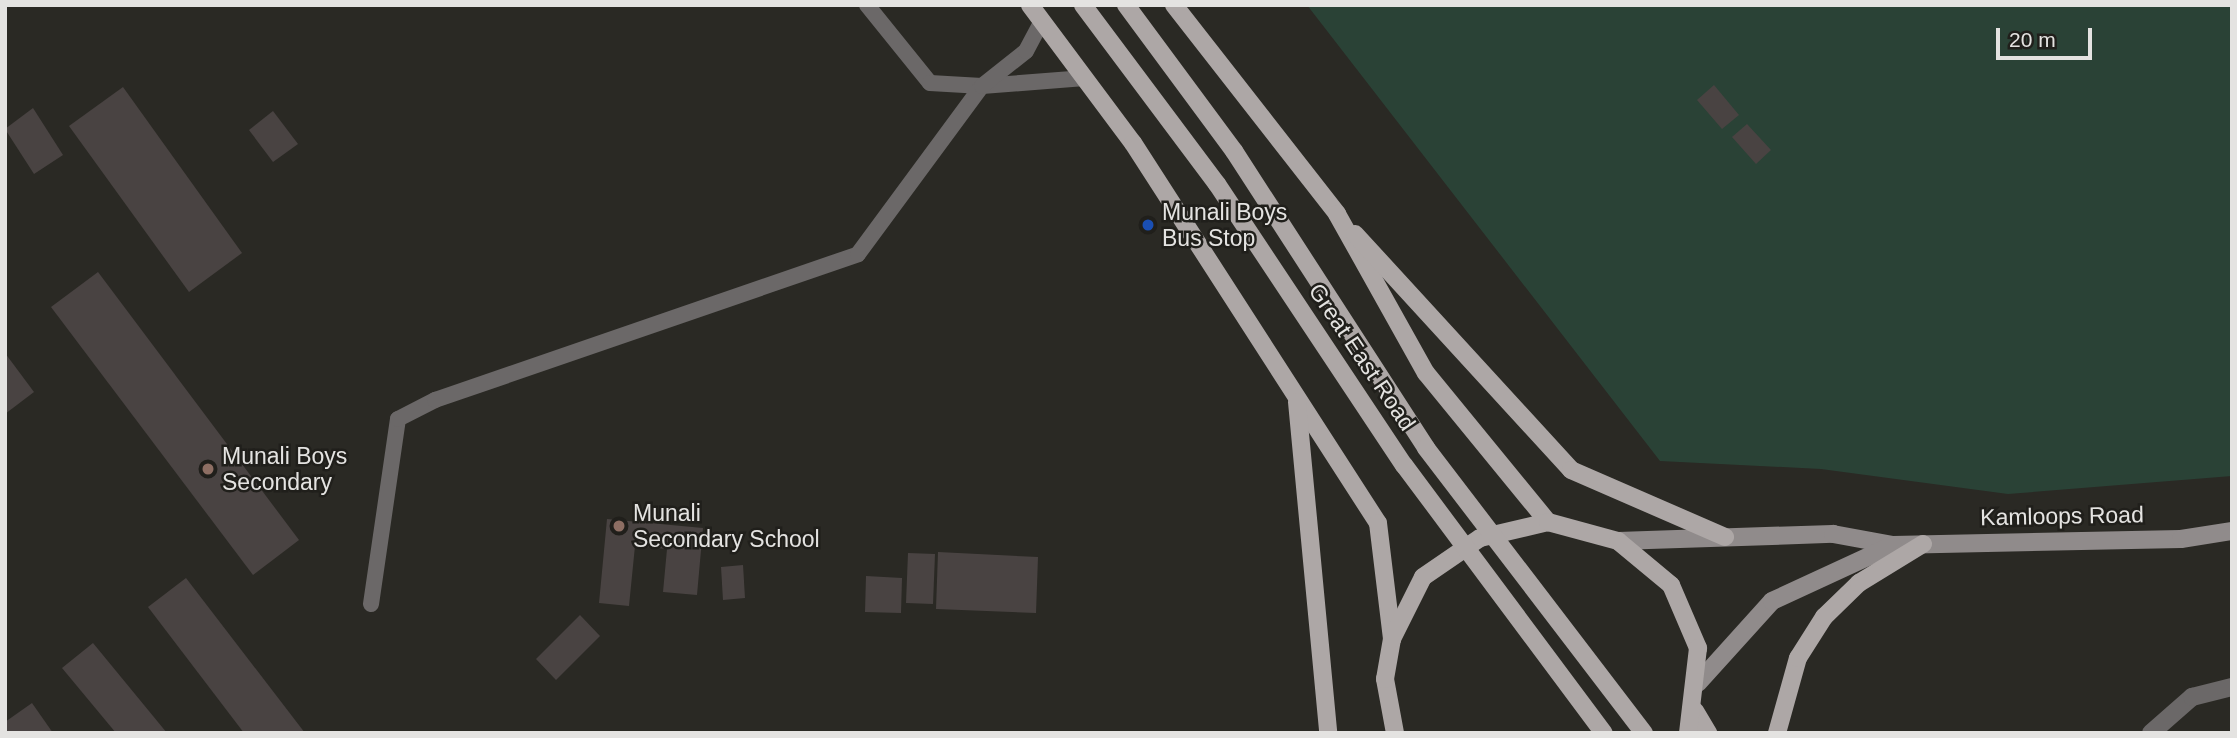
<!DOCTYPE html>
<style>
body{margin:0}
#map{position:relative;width:2237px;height:738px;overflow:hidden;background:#2a2924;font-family:Helvetica,sans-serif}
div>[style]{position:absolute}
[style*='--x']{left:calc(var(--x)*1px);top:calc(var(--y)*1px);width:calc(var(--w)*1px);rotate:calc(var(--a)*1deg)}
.green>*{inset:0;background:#2a4236}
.building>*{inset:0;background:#494342}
.service>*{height:16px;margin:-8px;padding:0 8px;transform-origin:8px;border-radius:8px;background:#6b6868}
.minor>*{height:18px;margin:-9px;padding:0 9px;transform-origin:9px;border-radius:9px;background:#6b6868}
.secondary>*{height:18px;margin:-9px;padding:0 9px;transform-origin:9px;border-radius:9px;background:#908b8b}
.primary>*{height:18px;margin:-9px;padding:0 9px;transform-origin:9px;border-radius:9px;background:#ada7a6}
.primary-bridge>*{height:18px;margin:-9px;padding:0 9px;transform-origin:9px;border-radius:9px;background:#ada7a6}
.dots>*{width:19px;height:19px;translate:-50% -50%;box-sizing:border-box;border:4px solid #201f1b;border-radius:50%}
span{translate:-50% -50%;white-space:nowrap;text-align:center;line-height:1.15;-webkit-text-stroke:5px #201f1b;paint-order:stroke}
.poi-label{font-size:23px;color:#e4e3e1}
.left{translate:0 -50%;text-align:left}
.street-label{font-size:23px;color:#e4e3e1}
.frame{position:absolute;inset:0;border:7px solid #e4e3e1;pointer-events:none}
.scale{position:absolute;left:1996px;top:28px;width:96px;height:32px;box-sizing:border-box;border:4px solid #e4e3e1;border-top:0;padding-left:9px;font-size:21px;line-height:24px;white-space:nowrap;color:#e4e3e1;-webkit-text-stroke:5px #201f1b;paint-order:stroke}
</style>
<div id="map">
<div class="green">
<i style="clip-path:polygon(1307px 5px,2232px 5px,2232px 476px,2008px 494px,1821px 469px,1660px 461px)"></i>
</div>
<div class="building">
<i style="clip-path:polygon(1714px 85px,1739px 115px,1722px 129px,1697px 100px)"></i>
<i style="clip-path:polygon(123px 87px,242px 253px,189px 292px,69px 126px)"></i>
<i style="clip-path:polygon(33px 108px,63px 155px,34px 174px,5px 129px)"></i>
<i style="clip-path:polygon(273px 111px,298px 144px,273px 162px,249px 130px)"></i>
<i style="clip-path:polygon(1747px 124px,1771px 150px,1756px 164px,1732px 137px)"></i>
<i style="clip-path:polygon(98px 272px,299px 540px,253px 575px,51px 307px)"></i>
<i style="clip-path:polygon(5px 353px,34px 392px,5px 414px)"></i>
<i style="clip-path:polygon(607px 519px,703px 528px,697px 595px,663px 592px,667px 549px,635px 546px,629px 606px,599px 603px)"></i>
<i style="clip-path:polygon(938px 552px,1038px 557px,1036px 613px,936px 609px)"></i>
<i style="clip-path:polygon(908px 553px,935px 554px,933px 604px,906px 603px)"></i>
<i style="clip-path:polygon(743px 565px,745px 598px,723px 600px,721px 567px)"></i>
<i style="clip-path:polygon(866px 576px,902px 578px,901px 613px,865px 612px)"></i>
<i style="clip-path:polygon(186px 578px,305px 733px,244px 733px,148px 607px)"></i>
<i style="clip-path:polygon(580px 615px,600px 636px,556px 680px,536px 659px)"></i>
<i style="clip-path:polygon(93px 643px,167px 733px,116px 733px,62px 668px)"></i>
<i style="clip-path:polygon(32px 703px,53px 733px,5px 733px,5px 722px)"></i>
</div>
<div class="service">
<i style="--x:867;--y:5;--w:100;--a:51.1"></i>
<i style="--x:930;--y:83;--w:52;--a:3.3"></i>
<i style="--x:982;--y:86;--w:103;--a:-4.4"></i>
<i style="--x:371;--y:604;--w:187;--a:-81.7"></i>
<i style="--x:398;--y:419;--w:42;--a:-27.2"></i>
<i style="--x:435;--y:400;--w:447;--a:-19"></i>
<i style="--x:858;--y:254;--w:209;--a:-53.6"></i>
<i style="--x:982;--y:86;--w:56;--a:-38.5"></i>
<i style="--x:1026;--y:51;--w:34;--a:-62"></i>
</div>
<div class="minor">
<i style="--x:2151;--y:733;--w:55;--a:-41.3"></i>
<i style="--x:2192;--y:697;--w:41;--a:-14"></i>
</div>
<div class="secondary">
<i style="--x:1618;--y:541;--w:215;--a:-1.9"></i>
<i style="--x:1833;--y:534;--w:61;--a:10.4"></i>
<i style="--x:1893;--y:545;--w:288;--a:-1.2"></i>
<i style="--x:2181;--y:539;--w:52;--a:-8.9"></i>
<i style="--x:1698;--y:683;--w:110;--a:-47.9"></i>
<i style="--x:1772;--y:601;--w:133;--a:-24.8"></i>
</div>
<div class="primary">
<i style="--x:1030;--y:5;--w:172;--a:53.3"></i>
<i style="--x:1133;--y:143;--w:452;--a:57.2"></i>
<i style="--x:1378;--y:523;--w:117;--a:83.1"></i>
<i style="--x:1083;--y:5;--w:224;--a:53.2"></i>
<i style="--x:1217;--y:184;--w:338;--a:56.4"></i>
<i style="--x:1126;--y:5;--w:182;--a:53.5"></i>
<i style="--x:1234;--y:151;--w:354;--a:57.1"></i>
<i style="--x:1174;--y:5;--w:265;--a:52"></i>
<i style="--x:1337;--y:214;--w:182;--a:60.8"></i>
<i style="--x:1426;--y:373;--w:193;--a:50.7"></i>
<i style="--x:1355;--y:234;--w:320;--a:47.5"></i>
<i style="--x:1571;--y:470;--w:168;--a:23.5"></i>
<i style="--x:1297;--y:402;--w:332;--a:84.6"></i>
<i style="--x:1695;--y:711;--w:26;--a:59"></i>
<i style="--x:1395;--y:733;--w:55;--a:-100.5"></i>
<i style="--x:1385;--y:679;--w:41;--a:-80.1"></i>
<i style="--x:1392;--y:639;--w:69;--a:-63.4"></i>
<i style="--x:1423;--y:577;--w:69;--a:-34.4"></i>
<i style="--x:1480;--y:538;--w:70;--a:-13.2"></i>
<i style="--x:1548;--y:522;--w:73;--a:15.2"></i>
<i style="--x:1618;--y:541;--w:69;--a:39.7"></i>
<i style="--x:1671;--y:585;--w:69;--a:66.8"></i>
<i style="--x:1698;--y:648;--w:86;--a:96.7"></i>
<i style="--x:1777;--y:733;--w:78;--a:-74.4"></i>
<i style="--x:1798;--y:658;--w:49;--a:-57.6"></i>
<i style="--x:1824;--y:617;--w:49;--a:-44.2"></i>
<i style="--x:1859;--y:583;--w:75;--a:-31.4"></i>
</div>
<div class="primary-bridge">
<i style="--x:1426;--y:448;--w:359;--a:52.6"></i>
<i style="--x:1404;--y:465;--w:334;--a:53.3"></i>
</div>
<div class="dots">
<i style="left:1148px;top:225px;background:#1a4fb4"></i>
<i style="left:208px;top:469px;background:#8d6e63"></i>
<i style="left:619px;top:526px;background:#8d6e63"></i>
</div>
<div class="poi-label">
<span class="left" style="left:1162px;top:225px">Munali Boys<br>Bus Stop</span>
<span class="left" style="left:222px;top:469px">Munali Boys<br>Secondary</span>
<span class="left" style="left:633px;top:526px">Munali<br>Secondary School</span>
</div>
<div class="street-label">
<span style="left:1362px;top:357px;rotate:56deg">Great East Road</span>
<span style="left:2062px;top:516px;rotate:-1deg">Kamloops Road</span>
</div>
<div class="frame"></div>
<div class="scale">20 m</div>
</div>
